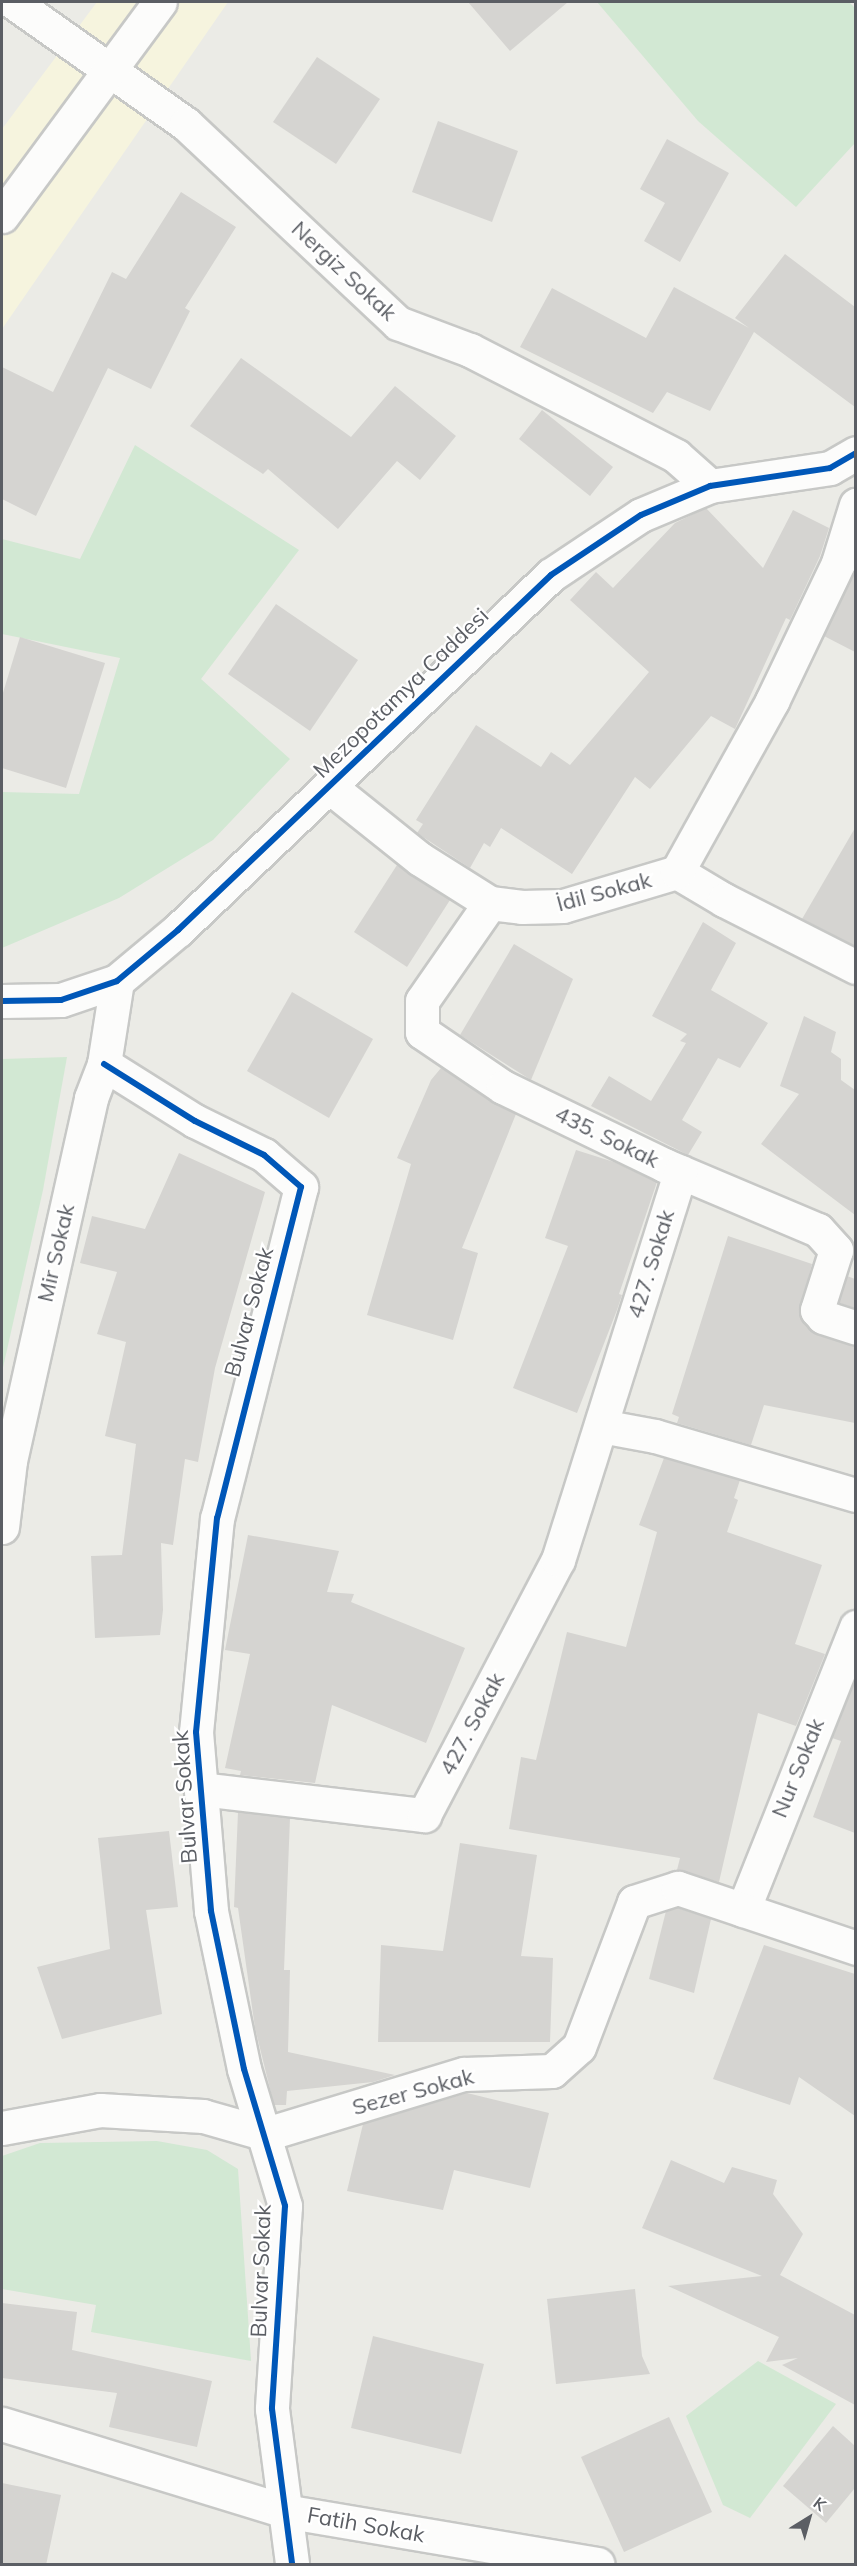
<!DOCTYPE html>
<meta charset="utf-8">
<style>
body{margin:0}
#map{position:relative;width:857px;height:2566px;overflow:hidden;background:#ebebe6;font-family:Mulish,sans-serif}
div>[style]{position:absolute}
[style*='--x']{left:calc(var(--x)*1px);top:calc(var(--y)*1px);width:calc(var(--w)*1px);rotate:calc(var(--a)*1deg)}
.commercial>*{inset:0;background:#f6f4de}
.green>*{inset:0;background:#d2e8d3}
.building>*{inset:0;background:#d5d4d1}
.roads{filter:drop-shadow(2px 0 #c7c8c6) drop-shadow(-2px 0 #c7c8c6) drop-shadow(0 2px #c7c8c6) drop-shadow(0 -2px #c7c8c6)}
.street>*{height:33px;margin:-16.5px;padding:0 16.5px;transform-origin:16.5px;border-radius:16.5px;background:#fcfcfb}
.secondary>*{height:33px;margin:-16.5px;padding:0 16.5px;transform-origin:16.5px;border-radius:16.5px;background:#fcfcfb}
.cycleway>*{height:6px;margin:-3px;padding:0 3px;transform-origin:3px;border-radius:3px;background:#0057b8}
span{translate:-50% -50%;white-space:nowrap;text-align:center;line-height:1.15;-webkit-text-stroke:4.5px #fff;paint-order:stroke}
.street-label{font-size:22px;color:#5b5e64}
.frame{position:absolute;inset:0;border:3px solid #5b5e64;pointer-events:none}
.north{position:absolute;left:779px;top:2488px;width:60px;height:60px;-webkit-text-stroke:4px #fff;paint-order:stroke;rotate:37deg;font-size:16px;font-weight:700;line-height:24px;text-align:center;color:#5b5e64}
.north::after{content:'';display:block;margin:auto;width:21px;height:27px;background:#5b5e64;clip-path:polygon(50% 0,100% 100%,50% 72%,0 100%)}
</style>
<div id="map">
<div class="commercial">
<i style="clip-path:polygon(97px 2px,228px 2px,2px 329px,2px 129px)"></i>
</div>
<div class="green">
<i style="clip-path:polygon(597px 2px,849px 2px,856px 9px,855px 143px,796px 207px,698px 121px)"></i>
<i style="clip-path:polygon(135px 445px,299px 550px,201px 679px,290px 759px,213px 840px,119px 898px,2px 948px,2px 792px,79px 794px,120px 658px,2px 634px,2px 539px,80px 559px)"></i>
<i style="clip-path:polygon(67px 1057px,43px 1190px,2px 1372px,2px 1059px)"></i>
<i style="clip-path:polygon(157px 2141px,207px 2150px,238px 2169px,251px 2361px,91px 2332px,96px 2305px,2px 2289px,2px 2156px,40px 2143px)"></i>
<i style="clip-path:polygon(758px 2361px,836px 2404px,750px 2518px,723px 2505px,686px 2416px)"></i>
</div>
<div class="building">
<i style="clip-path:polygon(468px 2px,568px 2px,510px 51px)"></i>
<i style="clip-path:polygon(317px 57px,380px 99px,336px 164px,273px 122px)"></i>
<i style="clip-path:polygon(438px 121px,518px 151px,492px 222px,412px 192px)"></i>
<i style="clip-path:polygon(667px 139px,729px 173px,680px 262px,644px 241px,665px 203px,640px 189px)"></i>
<i style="clip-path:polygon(181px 192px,236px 227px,185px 308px,190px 311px,151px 389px,108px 368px,36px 516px,2px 499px,2px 367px,53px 392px,112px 272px,126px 279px)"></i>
<i style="clip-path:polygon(785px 254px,855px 307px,855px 407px,754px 332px,710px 411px,667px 392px,653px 413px,520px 347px,552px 288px,646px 338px,674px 287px,749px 328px,735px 318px)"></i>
<i style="clip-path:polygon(241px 358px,351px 437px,395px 386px,456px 436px,420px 480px,397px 461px,338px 529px,268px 469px,263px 474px,190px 426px)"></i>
<i style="clip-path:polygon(542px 410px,613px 467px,590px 496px,519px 439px)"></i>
<i style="clip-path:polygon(706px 508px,763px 568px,793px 510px,829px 528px,820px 556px,790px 620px,786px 618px,735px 729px,711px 716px,650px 789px,635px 777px,572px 874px,501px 828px,490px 847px,484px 843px,470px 868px,417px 833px,423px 824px,416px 820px,476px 725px,541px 767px,551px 752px,570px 765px,649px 672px,570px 600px,596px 572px,613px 588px,675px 523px)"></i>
<i style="clip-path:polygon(855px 570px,855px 652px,824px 636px)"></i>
<i style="clip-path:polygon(276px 604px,358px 660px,310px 731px,228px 674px)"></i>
<i style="clip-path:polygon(20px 637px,105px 663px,66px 788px,2px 768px,2px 696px)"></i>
<i style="clip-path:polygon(855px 828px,855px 946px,802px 919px)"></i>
<i style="clip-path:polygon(397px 865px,450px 900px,407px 967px,354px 932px)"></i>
<i style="clip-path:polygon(703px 922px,736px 943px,711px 990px,768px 1023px,740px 1068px,718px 1058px,682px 1120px,702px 1132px,688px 1155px,591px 1106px,609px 1076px,651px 1101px,686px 1043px,680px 1041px,687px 1034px,652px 1016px)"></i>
<i style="clip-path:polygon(514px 944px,573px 979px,531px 1080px,460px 1035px)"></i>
<i style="clip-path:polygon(292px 992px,373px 1039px,329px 1118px,247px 1071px)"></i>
<i style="clip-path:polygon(804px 1016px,836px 1032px,831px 1052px,841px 1059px,841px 1080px,855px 1090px,855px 1215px,761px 1144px,799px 1094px,780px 1086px)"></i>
<i style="clip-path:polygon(441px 1068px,516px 1114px,462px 1248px,478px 1253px,453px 1340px,367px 1315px,411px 1164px,397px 1158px,431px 1080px)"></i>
<i style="clip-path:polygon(576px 1150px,614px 1162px,657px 1182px,619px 1294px,622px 1295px,617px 1310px,577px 1413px,513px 1388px,568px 1246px,545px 1238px)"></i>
<i style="clip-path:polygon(179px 1153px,265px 1192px,215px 1368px,198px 1462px,185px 1459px,173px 1545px,161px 1543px,163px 1610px,160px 1635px,95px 1638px,91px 1556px,122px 1555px,136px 1444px,105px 1436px,126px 1342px,97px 1334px,117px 1272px,80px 1263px,92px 1216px,145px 1229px)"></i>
<i style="clip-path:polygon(728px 1236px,812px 1264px,799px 1314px,817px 1335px,855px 1346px,855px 1423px,764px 1405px,751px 1445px,677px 1423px,679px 1417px,672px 1414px)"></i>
<i style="clip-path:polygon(847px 1276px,855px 1279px,855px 1308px,839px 1303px)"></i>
<i style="clip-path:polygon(664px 1458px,740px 1480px,734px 1498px,738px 1500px,727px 1532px,822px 1565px,795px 1644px,825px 1654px,796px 1726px,758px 1713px,719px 1882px,677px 1870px,680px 1858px,509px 1829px,521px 1757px,536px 1760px,567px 1632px,626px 1647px,657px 1532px,639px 1525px)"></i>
<i style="clip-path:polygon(248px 1535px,339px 1551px,327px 1592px,354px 1594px,351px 1602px,465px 1648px,426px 1743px,332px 1705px,315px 1783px,240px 1775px,241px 1771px,225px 1768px,250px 1654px,225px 1650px)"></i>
<i style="clip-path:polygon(855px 1679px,855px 1833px,813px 1817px,841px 1741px,832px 1738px)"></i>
<i style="clip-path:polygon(238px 1812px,290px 1818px,284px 1970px,290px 1970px,288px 2052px,395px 2075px,373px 2082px,287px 2091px,286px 2105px,274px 2105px,255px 2028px,238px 1908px,234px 1907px)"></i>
<i style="clip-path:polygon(169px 1831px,178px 1907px,146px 1910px,162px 2014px,62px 2039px,37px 1967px,110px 1949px,98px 1838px)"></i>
<i style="clip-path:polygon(460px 1843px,537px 1855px,521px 1956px,553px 1958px,550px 2042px,378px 2042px,381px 1945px,443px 1951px)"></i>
<i style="clip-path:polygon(678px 1908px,711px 1919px,694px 1993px,649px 1979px,666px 1911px)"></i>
<i style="clip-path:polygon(764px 1945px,855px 1974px,855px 2116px,799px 2077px,790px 2105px,713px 2079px)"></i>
<i style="clip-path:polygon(467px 2093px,549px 2113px,530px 2188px,454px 2170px,443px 2210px,347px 2191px,363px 2124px)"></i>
<i style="clip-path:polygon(671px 2160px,724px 2183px,732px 2167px,777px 2180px,773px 2194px,803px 2234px,780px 2275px,855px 2315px,855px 2405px,782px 2365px,798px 2358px,766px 2362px,779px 2337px,668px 2286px,762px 2276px,642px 2228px)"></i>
<i style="clip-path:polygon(635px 2289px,642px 2356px,650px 2374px,556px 2384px,547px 2299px)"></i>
<i style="clip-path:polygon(2px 2303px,77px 2312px,72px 2350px,212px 2381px,197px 2447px,109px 2427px,117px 2393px,2px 2378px)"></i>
<i style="clip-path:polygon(373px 2336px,484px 2364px,461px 2454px,351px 2428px)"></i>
<i style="clip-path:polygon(669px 2417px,712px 2512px,624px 2552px,581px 2457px)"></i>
<i style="clip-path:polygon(833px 2426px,855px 2446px,855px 2488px,826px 2523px,783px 2486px)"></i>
<i style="clip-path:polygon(2px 2483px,61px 2495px,46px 2565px,2px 2565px)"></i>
</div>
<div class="roads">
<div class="street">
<i style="--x:13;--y:2;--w:212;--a:35.2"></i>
<i style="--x:186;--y:124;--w:291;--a:43.2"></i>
<i style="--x:398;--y:323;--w:77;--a:20.6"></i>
<i style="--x:470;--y:350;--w:232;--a:27.2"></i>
<i style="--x:676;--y:456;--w:45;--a:41.4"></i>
<i style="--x:330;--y:787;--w:115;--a:38.7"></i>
<i style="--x:420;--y:859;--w:83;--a:32.2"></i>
<i style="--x:490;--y:903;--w:32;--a:7"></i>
<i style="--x:522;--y:907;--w:41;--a:-1.4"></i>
<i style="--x:563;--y:906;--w:119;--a:-16.6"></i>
<i style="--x:677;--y:872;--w:55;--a:30.8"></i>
<i style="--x:724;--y:900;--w:148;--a:26.9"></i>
<i style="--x:677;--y:872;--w:196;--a:-60.9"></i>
<i style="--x:772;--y:701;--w:153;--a:-64.4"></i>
<i style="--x:838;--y:563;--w:61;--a:-72.8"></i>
<i style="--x:490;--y:903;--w:119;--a:124.8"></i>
<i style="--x:422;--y:1001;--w:31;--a:90"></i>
<i style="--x:422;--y:1032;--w:98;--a:34.2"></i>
<i style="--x:503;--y:1087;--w:179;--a:25.8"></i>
<i style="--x:664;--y:1165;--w:167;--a:22.9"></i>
<i style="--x:818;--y:1230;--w:27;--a:48"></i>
<i style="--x:836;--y:1250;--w:63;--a:107.6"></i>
<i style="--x:817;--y:1310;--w:9;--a:49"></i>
<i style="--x:823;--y:1317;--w:35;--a:18"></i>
<i style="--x:104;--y:1064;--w:107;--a:32.1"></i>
<i style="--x:195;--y:1121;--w:77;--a:26.2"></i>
<i style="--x:264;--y:1155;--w:49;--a:40.9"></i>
<i style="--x:301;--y:1187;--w:341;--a:104.2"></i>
<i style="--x:217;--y:1518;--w:215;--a:95.6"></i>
<i style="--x:196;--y:1732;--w:180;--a:85.2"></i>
<i style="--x:211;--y:1911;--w:161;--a:78.2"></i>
<i style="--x:244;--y:2069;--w:143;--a:73.3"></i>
<i style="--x:285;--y:2206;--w:203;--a:93.7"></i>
<i style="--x:272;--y:2409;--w:156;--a:82.6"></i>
<i style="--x:601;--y:1426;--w:55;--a:10.5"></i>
<i style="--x:655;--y:1436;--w:209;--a:16.4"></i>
<i style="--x:2;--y:1527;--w:66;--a:-83.1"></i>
<i style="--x:10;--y:1461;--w:372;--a:-77.4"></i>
<i style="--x:91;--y:1098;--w:36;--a:-69"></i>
<i style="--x:104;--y:1064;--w:84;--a:-81.1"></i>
<i style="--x:201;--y:1789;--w:225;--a:6.7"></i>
<i style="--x:424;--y:1815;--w:288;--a:-62.3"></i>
<i style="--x:558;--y:1560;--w:407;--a:-72.5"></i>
<i style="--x:743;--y:1910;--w:305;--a:-68.2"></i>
<i style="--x:2;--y:2128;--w:100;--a:-10.4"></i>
<i style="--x:100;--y:2110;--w:103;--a:3.3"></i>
<i style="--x:203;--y:2116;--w:66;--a:15.9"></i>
<i style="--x:266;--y:2134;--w:207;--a:-16.9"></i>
<i style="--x:464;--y:2074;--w:88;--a:-2"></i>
<i style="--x:552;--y:2071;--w:36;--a:-42"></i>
<i style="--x:579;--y:2047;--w:155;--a:-69.2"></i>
<i style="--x:634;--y:1902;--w:46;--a:-17.7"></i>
<i style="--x:678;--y:1888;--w:188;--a:18.6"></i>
<i style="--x:2;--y:2424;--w:295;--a:17.1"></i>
<i style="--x:284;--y:2511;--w:318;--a:9.6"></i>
</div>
<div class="secondary">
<i style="--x:2;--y:216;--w:266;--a:-53.6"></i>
<i style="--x:2;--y:1001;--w:59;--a:-1"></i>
<i style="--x:61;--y:1000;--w:59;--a:-18.7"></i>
<i style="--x:117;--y:981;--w:80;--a:-39.9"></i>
<i style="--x:178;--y:930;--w:515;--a:-43.58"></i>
<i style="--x:551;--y:575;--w:108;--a:-33.7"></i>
<i style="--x:641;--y:515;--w:75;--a:-22.8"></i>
<i style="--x:710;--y:486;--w:121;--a:-8.5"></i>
<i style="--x:830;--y:468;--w:30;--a:-30"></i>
</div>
</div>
<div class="cycleway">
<i style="--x:2;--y:1001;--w:59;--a:-1"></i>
<i style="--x:61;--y:1000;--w:59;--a:-18.7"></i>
<i style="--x:117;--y:981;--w:80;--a:-39.9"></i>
<i style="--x:178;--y:930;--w:515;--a:-43.58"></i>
<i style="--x:551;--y:575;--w:108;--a:-33.7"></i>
<i style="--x:641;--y:515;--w:75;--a:-22.8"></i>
<i style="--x:710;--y:486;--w:121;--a:-8.5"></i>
<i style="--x:830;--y:468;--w:30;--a:-30"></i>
<i style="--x:104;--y:1064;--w:107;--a:32.1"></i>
<i style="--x:195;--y:1121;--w:77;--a:26.2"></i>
<i style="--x:264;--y:1155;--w:49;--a:40.9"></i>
<i style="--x:301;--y:1187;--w:341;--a:104.2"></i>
<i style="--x:217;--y:1518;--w:215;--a:95.6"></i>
<i style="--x:196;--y:1732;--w:180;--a:85.2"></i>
<i style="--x:211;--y:1911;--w:161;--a:78.2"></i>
<i style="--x:244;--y:2069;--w:143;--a:73.3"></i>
<i style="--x:285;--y:2206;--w:203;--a:93.7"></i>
<i style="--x:272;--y:2409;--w:156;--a:82.6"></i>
</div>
<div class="street-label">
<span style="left:344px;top:271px;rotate:43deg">Nergiz Sokak</span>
<span style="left:401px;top:693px;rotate:-44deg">Mezopotamya Caddesi</span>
<span style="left:604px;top:892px;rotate:-15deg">İdil Sokak</span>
<span style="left:607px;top:1137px;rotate:26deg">435. Sokak</span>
<span style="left:56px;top:1253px;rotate:-77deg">Mir Sokak</span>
<span style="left:651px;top:1264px;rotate:-73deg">427. Sokak</span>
<span style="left:249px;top:1312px;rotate:-75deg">Bulvar Sokak</span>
<span style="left:472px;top:1724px;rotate:-62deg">427. Sokak</span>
<span style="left:798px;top:1768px;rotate:-68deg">Nur Sokak</span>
<span style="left:185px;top:1797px;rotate:-94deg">Bulvar Sokak</span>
<span style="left:413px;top:2092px;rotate:-15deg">Sezer Sokak</span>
<span style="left:261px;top:2271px;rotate:-88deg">Bulvar Sokak</span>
<span style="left:366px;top:2525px;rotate:10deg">Fatih Sokak</span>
</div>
<div class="frame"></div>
<div class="north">K</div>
</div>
